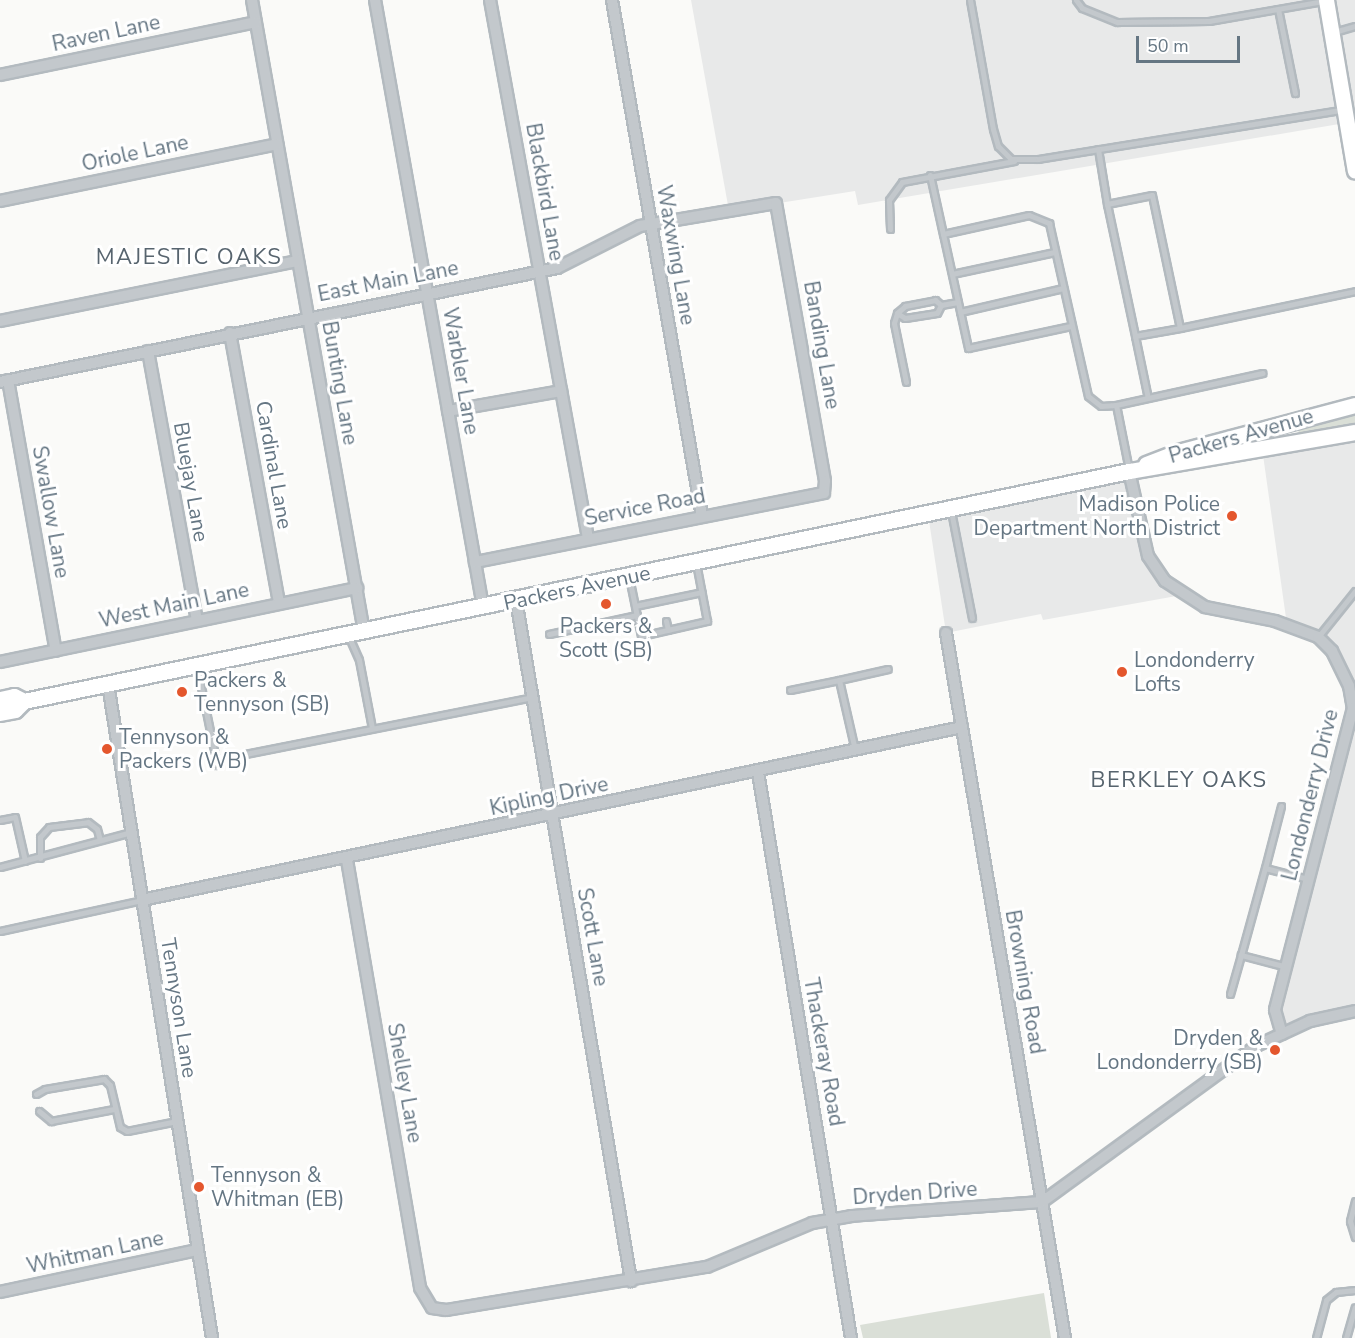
<!DOCTYPE html>
<style>
body{margin:0}
#map{position:relative;width:1355px;height:1338px;overflow:hidden;background:#fafaf8;font-family:"Nunito Sans",sans-serif}
div>[style]{position:absolute}
[style*='--x']{left:calc(var(--x)*1px);top:calc(var(--y)*1px);width:calc(var(--w)*1px);rotate:calc(var(--a)*1deg)}
.built>*{inset:0;background:#e8e9e9}
.green>*{inset:0;background:#dadfd7}
.roads{filter:drop-shadow(2px 0 #b3babf) drop-shadow(-2px 0 #b3babf) drop-shadow(0 2px #b3babf) drop-shadow(0 -2px #b3babf)}
.lane>*{height:5px;margin:-2.5px;padding:0 2.5px;transform-origin:2.5px;border-radius:2.5px;background:#c3c8cc}
.street>*{height:10px;margin:-5px;padding:0 5px;transform-origin:5px;border-radius:5px;background:#c3c8cc}
.secondary>*{height:15px;margin:-7.5px;padding:0 7.5px;transform-origin:7.5px;border-radius:7.5px;background:#fff}
.dots>*{width:16px;height:16px;translate:-50% -50%;box-sizing:border-box;border:3px solid #fff;border-radius:50%}
span{translate:-50% -50%;white-space:nowrap;text-align:center;line-height:1.15;-webkit-text-stroke:6px #fff;paint-order:stroke}
.street-label{font-size:21px;color:#657683}
.poi-label{font-size:21px;color:#657683}
.right{translate:-100% -50%;text-align:right}
.left{translate:0 -50%;text-align:left}
.neighbourhood-label{font-size:22px;color:#57646e;letter-spacing:1.5px}
.scale{position:absolute;left:1136px;top:36px;width:104px;height:27px;box-sizing:border-box;border:3px solid #657683;border-top:0;padding-left:8px;font-size:18px;line-height:21px;white-space:nowrap;color:#657683;-webkit-text-stroke:4px #fff;paint-order:stroke}
</style>
<div id="map">
<div class="built">
<i style="clip-path:polygon(691px 0,1355px 0,1355px 171px,1345px 123px,858px 205px,855px 191px,729px 211px)"></i>
<i style="clip-path:polygon(1355px 436px,1355px 1011px,1282px 1034px,1275px 1014px,1353px 708px,1349px 686px,1318px 637px,1287px 625px,1263px 455px)"></i>
<i style="clip-path:polygon(1129px 471px,1148px 556px,1182px 595px,1043px 620px,1041px 614px,946px 633px,928px 514px)"></i>
</div>
<div class="green">
<i style="clip-path:polygon(1355px 415px,1355px 423px,1299px 433px,1298px 430px)"></i>
<i style="clip-path:polygon(1044px 1293px,1051px 1338px,863px 1338px,860px 1325px)"></i>
</div>
<div class="roads">
<div class="lane">
<i style="--x:970;--y:0;--w:131;--a:79.9"></i>
<i style="--x:993;--y:129;--w:18;--a:74"></i>
<i style="--x:998;--y:146;--w:18;--a:45"></i>
<i style="--x:1011;--y:159;--w:27;--a:0"></i>
<i style="--x:1038;--y:159;--w:307;--a:-9.2"></i>
<i style="--x:1076;--y:0;--w:10;--a:53"></i>
<i style="--x:1082;--y:8;--w:38;--a:22"></i>
<i style="--x:1117;--y:22;--w:92;--a:-0.6"></i>
<i style="--x:1209;--y:21;--w:117;--a:-9.9"></i>
<i style="--x:1278;--y:9;--w:86;--a:78.6"></i>
<i style="--x:1334;--y:32;--w:22;--a:-16"></i>
<i style="--x:1098;--y:149;--w:56;--a:80.7"></i>
<i style="--x:930;--y:175;--w:60;--a:77.6"></i>
<i style="--x:943;--y:234;--w:88;--a:-12.5"></i>
<i style="--x:1029;--y:215;--w:22;--a:22"></i>
<i style="--x:1049;--y:223;--w:177;--a:77.3"></i>
<i style="--x:1088;--y:396;--w:16;--a:38"></i>
<i style="--x:1101;--y:406;--w:15;--a:-4"></i>
<i style="--x:890;--y:229;--w:29;--a:-92"></i>
<i style="--x:889;--y:200;--w:22;--a:-54"></i>
<i style="--x:902;--y:182;--w:114;--a:-10.6"></i>
<i style="--x:943;--y:234;--w:117;--a:77.6"></i>
<i style="--x:968;--y:348;--w:105;--a:-12.1"></i>
<i style="--x:952;--y:274;--w:105;--a:-12.1"></i>
<i style="--x:960;--y:312;--w:106;--a:-13.1"></i>
<i style="--x:897;--y:313;--w:9;--a:32"></i>
<i style="--x:905;--y:318;--w:32;--a:-9"></i>
<i style="--x:937;--y:313;--w:9;--a:-63"></i>
<i style="--x:941;--y:305;--w:17;--a:-10"></i>
<i style="--x:1180;--y:328;--w:179;--a:-11.9"></i>
<i style="--x:1135;--y:336;--w:46;--a:-10.1"></i>
<i style="--x:1180;--y:328;--w:136;--a:-101.9"></i>
<i style="--x:1152;--y:195;--w:46;--a:168.7"></i>
<i style="--x:1107;--y:204;--w:135;--a:78"></i>
<i style="--x:1135;--y:336;--w:63;--a:78.2"></i>
<i style="--x:906;--y:382;--w:60;--a:-101.5"></i>
<i style="--x:894;--y:323;--w:10;--a:-73"></i>
<i style="--x:897;--y:313;--w:11;--a:-41"></i>
<i style="--x:905;--y:306;--w:31;--a:-11"></i>
<i style="--x:935;--y:300;--w:8;--a:40"></i>
<i style="--x:1129;--y:470;--w:66;--a:-101.3"></i>
<i style="--x:1116;--y:405;--w:150;--a:-12.3"></i>
<i style="--x:951;--y:511;--w:109;--a:78.9"></i>
<i style="--x:629;--y:577;--w:60;--a:78.5"></i>
<i style="--x:641;--y:636;--w:68;--a:-12.8"></i>
<i style="--x:707;--y:621;--w:59;--a:-100.7"></i>
<i style="--x:635;--y:606;--w:68;--a:-11.8"></i>
<i style="--x:666;--y:621;--w:9;--a:77"></i>
<i style="--x:549;--y:634;--w:90;--a:-12.2"></i>
<i style="--x:348;--y:635;--w:27;--a:66"></i>
<i style="--x:359;--y:660;--w:69;--a:79.2"></i>
<i style="--x:1318;--y:637;--w:59;--a:-51.2"></i>
<i style="--x:197;--y:667;--w:100;--a:78.5"></i>
<i style="--x:790;--y:690;--w:50;--a:-11.5"></i>
<i style="--x:855;--y:750;--w:72;--a:-102.9"></i>
<i style="--x:839;--y:680;--w:50;--a:-12.7"></i>
<i style="--x:245;--y:754;--w:293;--a:-11.2"></i>
<i style="--x:0;--y:820;--w:15;--a:-11"></i>
<i style="--x:15;--y:817;--w:45;--a:77.2"></i>
<i style="--x:40;--y:858;--w:21;--a:-90"></i>
<i style="--x:40;--y:837;--w:13;--a:-48"></i>
<i style="--x:49;--y:827;--w:39;--a:-7"></i>
<i style="--x:88;--y:822;--w:11;--a:38"></i>
<i style="--x:97;--y:829;--w:11;--a:75"></i>
<i style="--x:0;--y:867;--w:137;--a:-14.9"></i>
<i style="--x:1265;--y:868;--w:64;--a:-75.5"></i>
<i style="--x:0;--y:931;--w:145;--a:-12.3"></i>
<i style="--x:1287;--y:967;--w:48;--a:-165.4"></i>
<i style="--x:1241;--y:955;--w:90;--a:-74.6"></i>
<i style="--x:1265;--y:868;--w:44;--a:14.3"></i>
<i style="--x:1230;--y:994;--w:41;--a:-74.2"></i>
<i style="--x:36;--y:1094;--w:10;--a:-29"></i>
<i style="--x:45;--y:1089;--w:60;--a:-9.6"></i>
<i style="--x:104;--y:1079;--w:8;--a:45"></i>
<i style="--x:110;--y:1085;--w:43;--a:76.6"></i>
<i style="--x:120;--y:1127;--w:8;--a:30"></i>
<i style="--x:127;--y:1131;--w:51;--a:-11.3"></i>
<i style="--x:39;--y:1111;--w:16;--a:40"></i>
<i style="--x:51;--y:1121;--w:64;--a:-10.8"></i>
<i style="--x:1355;--y:1201;--w:21;--a:104"></i>
<i style="--x:1350;--y:1221;--w:17;--a:73"></i>
<i style="--x:1316;--y:1338;--w:39;--a:-75"></i>
<i style="--x:1326;--y:1300;--w:13;--a:-39"></i>
<i style="--x:1336;--y:1292;--w:19;--a:-6"></i>
<i style="--x:1346;--y:1338;--w:32;--a:-74"></i>
</div>
<div class="street">
<i style="--x:252;--y:0;--w:642;--a:79.95"></i>
<i style="--x:375;--y:0;--w:617;--a:79.91"></i>
<i style="--x:490;--y:0;--w:547;--a:79.68"></i>
<i style="--x:612;--y:0;--w:524;--a:80.11"></i>
<i style="--x:0;--y:75;--w:261;--a:-11.7"></i>
<i style="--x:0;--y:201;--w:283;--a:-11.6"></i>
<i style="--x:0;--y:321;--w:304;--a:-11.4"></i>
<i style="--x:230;--y:333;--w:274;--a:79.7"></i>
<i style="--x:148;--y:351;--w:273;--a:79.7"></i>
<i style="--x:8;--y:380;--w:275;--a:80"></i>
<i style="--x:0;--y:382;--w:569;--a:-11.57"></i>
<i style="--x:557;--y:268;--w:93;--a:-26.8"></i>
<i style="--x:640;--y:226;--w:138;--a:-9.6"></i>
<i style="--x:776;--y:203;--w:282;--a:80"></i>
<i style="--x:825;--y:481;--w:12;--a:95"></i>
<i style="--x:824;--y:493;--w:356;--a:168.8"></i>
<i style="--x:448;--y:411;--w:115;--a:-10"></i>
<i style="--x:1129;--y:471;--w:87;--a:77.4"></i>
<i style="--x:1148;--y:556;--w:30;--a:56"></i>
<i style="--x:1165;--y:581;--w:48;--a:33"></i>
<i style="--x:1205;--y:607;--w:71;--a:11.3"></i>
<i style="--x:1275;--y:621;--w:46;--a:20.4"></i>
<i style="--x:1318;--y:637;--w:20;--a:45"></i>
<i style="--x:1332;--y:651;--w:39;--a:64"></i>
<i style="--x:1349;--y:686;--w:22;--a:80"></i>
<i style="--x:1353;--y:708;--w:312;--a:104.5"></i>
<i style="--x:1275;--y:1010;--w:25;--a:74"></i>
<i style="--x:516;--y:600;--w:691;--a:80.41"></i>
<i style="--x:946;--y:633;--w:715;--a:80.42"></i>
<i style="--x:0;--y:662;--w:365;--a:-11.7"></i>
<i style="--x:108;--y:684;--w:662;--a:80.96"></i>
<i style="--x:758;--y:772;--w:574;--a:80.67"></i>
<i style="--x:347;--y:860;--w:434;--a:80.3"></i>
<i style="--x:420;--y:1288;--w:23;--a:59"></i>
<i style="--x:432;--y:1308;--w:14;--a:8"></i>
<i style="--x:446;--y:1310;--w:265;--a:-9.4"></i>
<i style="--x:707;--y:1267;--w:114;--a:-22.7"></i>
<i style="--x:812;--y:1223;--w:40;--a:-10"></i>
<i style="--x:851;--y:1216;--w:192;--a:-4.2"></i>
<i style="--x:1042;--y:1202;--w:265;--a:-36.1"></i>
<i style="--x:1256;--y:1046;--w:60;--a:-24.8"></i>
<i style="--x:1310;--y:1021;--w:46;--a:-12.5"></i>
<i style="--x:142;--y:900;--w:838;--a:-11.91"></i>
<i style="--x:0;--y:1292;--w:202;--a:-12"></i>
</div>
<div class="secondary">
<i style="--x:1326;--y:0;--w:173;--a:80.4"></i>
<i style="--x:1146;--y:464;--w:34;--a:-21"></i>
<i style="--x:1178;--y:452;--w:183;--a:-14.9"></i>
<i style="--x:0;--y:699;--w:14;--a:-12"></i>
<i style="--x:14;--y:696;--w:11;--a:27"></i>
<i style="--x:0;--y:713;--w:15;--a:-11"></i>
<i style="--x:15;--y:710;--w:13;--a:-45"></i>
<i style="--x:24;--y:701;--w:1129;--a:-11.76"></i>
<i style="--x:1129;--y:471;--w:229;--a:-9.8"></i>
</div>
</div>
<div class="dots">
<i style="left:1232px;top:516px;background:#e4572e"></i>
<i style="left:606px;top:604px;background:#e4572e"></i>
<i style="left:1122px;top:672px;background:#e4572e"></i>
<i style="left:182px;top:692px;background:#e4572e"></i>
<i style="left:107px;top:749px;background:#e4572e"></i>
<i style="left:1275px;top:1050px;background:#e4572e"></i>
<i style="left:199px;top:1187px;background:#e4572e"></i>
</div>
<div class="street-label">
<span style="left:106px;top:33px;rotate:-12deg">Raven Lane</span>
<span style="left:135px;top:153px;rotate:-12deg">Oriole Lane</span>
<span style="left:545px;top:192px;rotate:80deg">Blackbird Lane</span>
<span style="left:676px;top:255px;rotate:80deg">Waxwing Lane</span>
<span style="left:388px;top:281px;rotate:-11deg">East Main Lane</span>
<span style="left:822px;top:345px;rotate:80deg">Banding Lane</span>
<span style="left:461px;top:371px;rotate:80deg">Warbler Lane</span>
<span style="left:340px;top:383px;rotate:80deg">Bunting Lane</span>
<span style="left:1241px;top:436px;rotate:-16deg">Packers Avenue</span>
<span style="left:274px;top:465px;rotate:80deg">Cardinal Lane</span>
<span style="left:191px;top:482px;rotate:80deg">Bluejay Lane</span>
<span style="left:645px;top:507px;rotate:-11deg">Service Road</span>
<span style="left:51px;top:512px;rotate:80deg">Swallow Lane</span>
<span style="left:577px;top:588px;rotate:-12deg">Packers Avenue</span>
<span style="left:174px;top:605px;rotate:-12deg">West Main Lane</span>
<span style="left:1310px;top:795px;rotate:-76deg">Londonderry Drive</span>
<span style="left:549px;top:796px;rotate:-12deg">Kipling Drive</span>
<span style="left:593px;top:937px;rotate:80deg">Scott Lane</span>
<span style="left:1025px;top:982px;rotate:80deg">Browning Road</span>
<span style="left:179px;top:1008px;rotate:81deg">Tennyson Lane</span>
<span style="left:824px;top:1052px;rotate:80deg">Thackeray Road</span>
<span style="left:405px;top:1083px;rotate:80deg">Shelley Lane</span>
<span style="left:915px;top:1193px;rotate:-4deg">Dryden Drive</span>
<span style="left:95px;top:1252px;rotate:-12deg">Whitman Lane</span>
</div>
<div class="poi-label">
<span class="right" style="left:1220px;top:516px">Madison Police<br>Department North District</span>
<span style="left:606px;top:638px">Packers &amp;<br>Scott (SB)</span>
<span class="left" style="left:1134px;top:672px">Londonderry<br>Lofts</span>
<span class="left" style="left:194px;top:692px">Packers &amp;<br>Tennyson (SB)</span>
<span class="left" style="left:119px;top:749px">Tennyson &amp;<br>Packers (WB)</span>
<span class="right" style="left:1263px;top:1050px">Dryden &amp;<br>Londonderry (SB)</span>
<span class="left" style="left:211px;top:1187px">Tennyson &amp;<br>Whitman (EB)</span>
</div>
<div class="neighbourhood-label">
<span style="left:189px;top:258px">MAJESTIC OAKS</span>
<span style="left:1179px;top:781px">BERKLEY OAKS</span>
</div>
<div class="scale">50 m</div>
</div>
